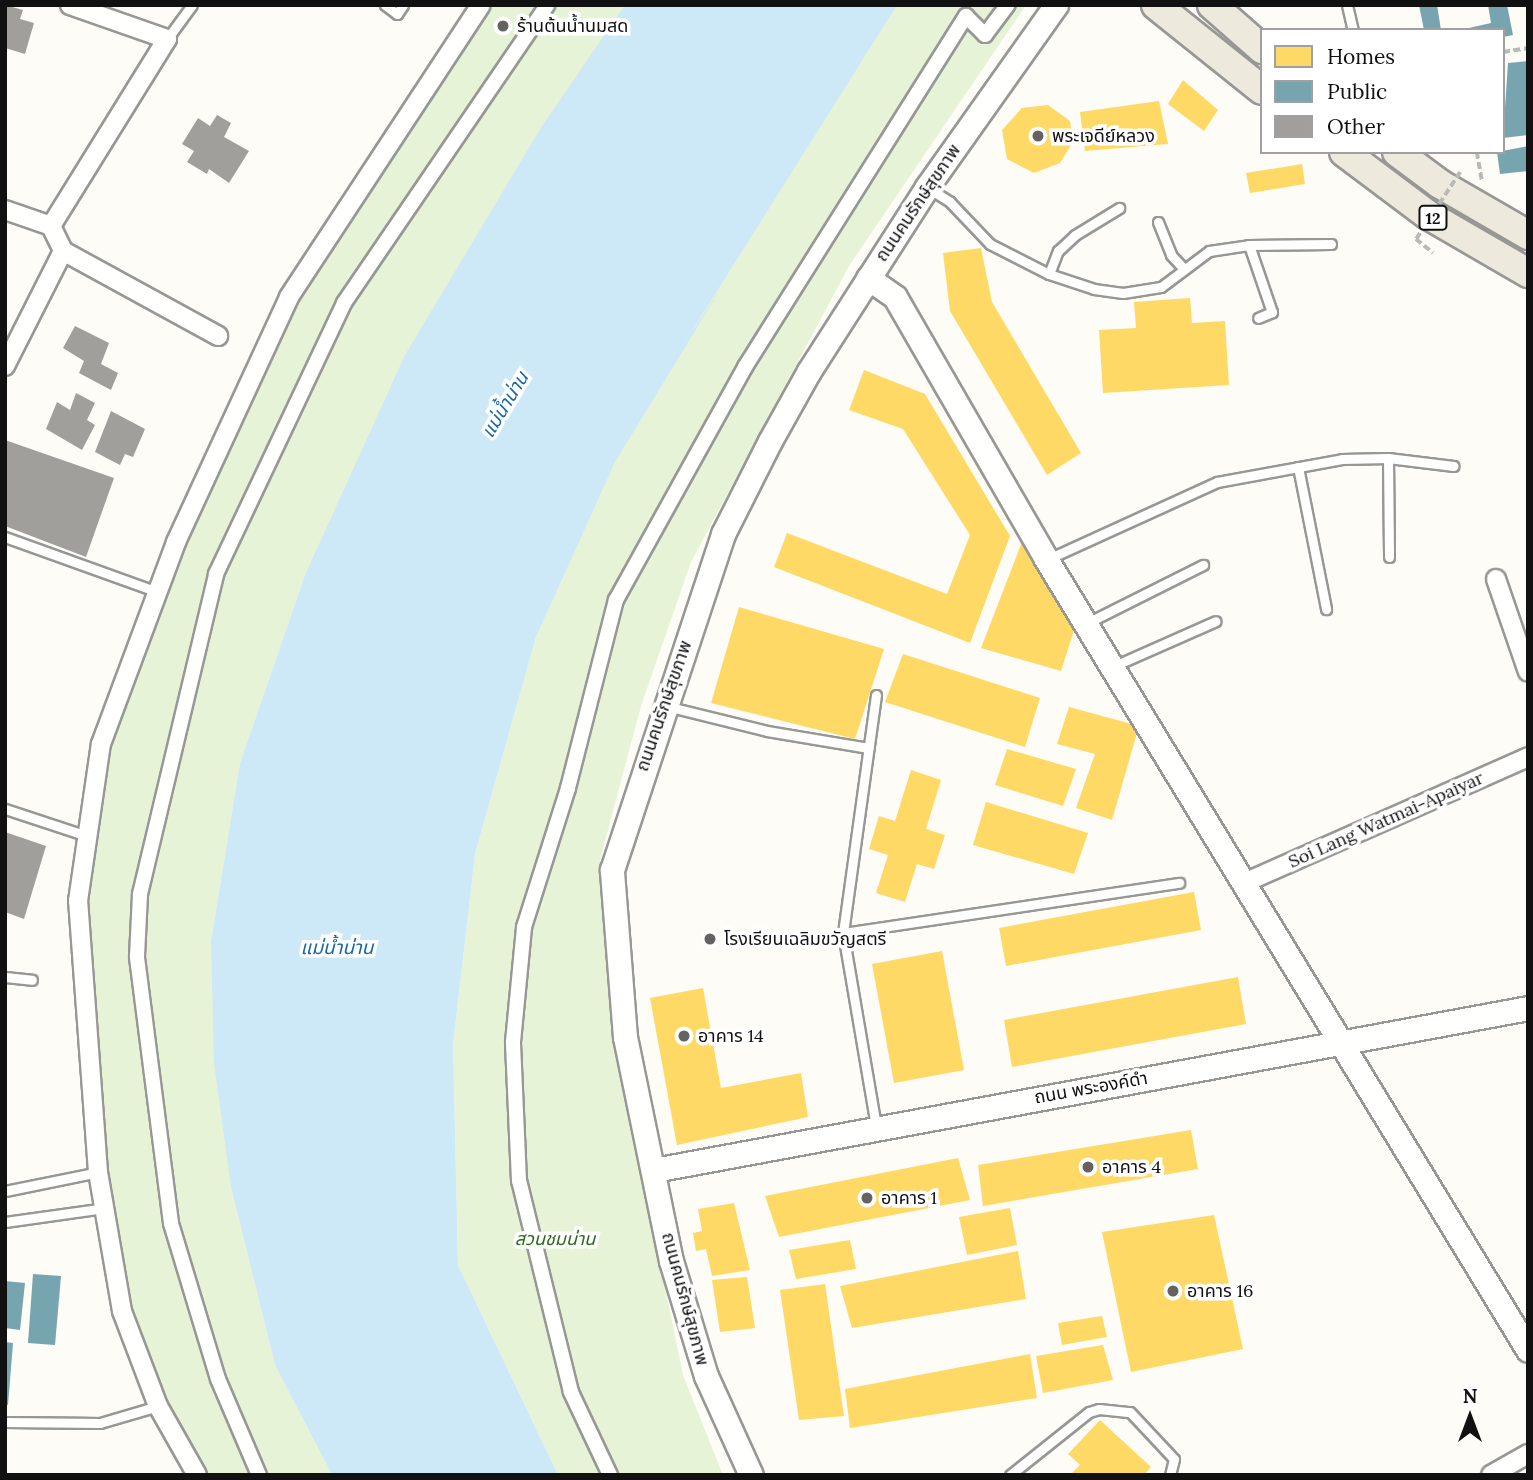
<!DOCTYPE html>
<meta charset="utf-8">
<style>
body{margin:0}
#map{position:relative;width:1533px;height:1480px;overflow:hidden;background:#fdfcf7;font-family:Lora,"Noto Sans Thai",serif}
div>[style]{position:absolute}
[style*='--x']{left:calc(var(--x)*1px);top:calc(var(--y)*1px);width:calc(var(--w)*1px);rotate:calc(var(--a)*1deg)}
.green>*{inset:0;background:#e7f3d7}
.water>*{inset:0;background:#cde8f7}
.homes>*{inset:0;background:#ffd966}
.public>*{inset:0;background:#76a5af}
.building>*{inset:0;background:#a19f9c}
.path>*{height:3.5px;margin-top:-1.75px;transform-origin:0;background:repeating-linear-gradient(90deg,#b9b9b8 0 7px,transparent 0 10.5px)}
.roads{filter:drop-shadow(2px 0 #979795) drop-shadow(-2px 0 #979795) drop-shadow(0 2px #979795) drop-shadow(0 -2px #979795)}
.service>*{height:9px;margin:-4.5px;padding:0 4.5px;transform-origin:4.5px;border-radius:4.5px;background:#fffffe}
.pedestrian>*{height:14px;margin:-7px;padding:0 7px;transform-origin:7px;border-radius:7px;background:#fffffe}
.minor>*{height:18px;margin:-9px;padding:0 9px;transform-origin:9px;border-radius:9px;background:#fffffe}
.tertiary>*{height:23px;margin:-11.5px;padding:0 11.5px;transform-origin:11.5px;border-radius:11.5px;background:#fffffe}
.primary>*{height:28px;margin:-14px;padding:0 14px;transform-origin:14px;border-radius:14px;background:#ede9dc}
.path-bridge>*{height:3.5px;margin-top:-1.75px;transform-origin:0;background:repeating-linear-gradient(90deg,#b9b9b8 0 7px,transparent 0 10.5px)}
.dots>*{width:19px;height:19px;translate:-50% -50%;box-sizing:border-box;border:4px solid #fff;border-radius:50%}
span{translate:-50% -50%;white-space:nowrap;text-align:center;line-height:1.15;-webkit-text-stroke:7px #fff;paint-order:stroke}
.shield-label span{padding:2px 5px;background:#fff;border:2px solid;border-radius:5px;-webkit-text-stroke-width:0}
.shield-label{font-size:16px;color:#111;font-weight:700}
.poi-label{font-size:18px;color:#111}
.left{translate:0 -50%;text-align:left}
.street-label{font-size:18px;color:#111}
.park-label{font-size:18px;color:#2f6b1f;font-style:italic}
.water-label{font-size:19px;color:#1768a6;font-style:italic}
.frame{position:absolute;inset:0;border:7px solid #111;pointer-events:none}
.legend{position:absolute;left:1260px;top:28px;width:245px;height:126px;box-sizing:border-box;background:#fff;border:2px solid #a0a0a0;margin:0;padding:9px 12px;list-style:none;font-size:21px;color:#111}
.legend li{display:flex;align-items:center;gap:14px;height:35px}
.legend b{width:35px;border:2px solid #a0a0a0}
.north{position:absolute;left:1435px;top:1382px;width:70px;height:70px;-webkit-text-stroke:5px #fff;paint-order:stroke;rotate:0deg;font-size:19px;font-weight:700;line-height:28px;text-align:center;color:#111}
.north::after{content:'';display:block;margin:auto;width:24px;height:32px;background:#111;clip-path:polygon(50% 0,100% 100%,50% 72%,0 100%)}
</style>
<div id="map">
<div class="green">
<i style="clip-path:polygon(488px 5px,636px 5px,305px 575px,240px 763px,211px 941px,231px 1187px,275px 1365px,332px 1475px,197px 1475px,122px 1311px,98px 1172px,78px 901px,106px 730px,155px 591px,289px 297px)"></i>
<i style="clip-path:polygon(877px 5px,1026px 5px,849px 266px,691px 562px,641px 706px,600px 860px,627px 1087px,654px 1234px,683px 1375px,723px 1475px,558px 1475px,458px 1265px,453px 1045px,475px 854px,536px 637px,626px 434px)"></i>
</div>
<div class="water">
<i style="clip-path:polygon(625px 5px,897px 5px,683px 345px,723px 285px,615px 462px,536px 637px,475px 854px,453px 1045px,458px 1265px,558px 1475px,332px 1475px,275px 1365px,231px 1187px,214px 1063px,211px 941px,240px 763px,305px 575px,405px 355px,542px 126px)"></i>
</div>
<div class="homes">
<i style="clip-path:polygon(1183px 80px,1218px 110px,1204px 131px,1168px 104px)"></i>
<i style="clip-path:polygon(1159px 101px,1168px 144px,1085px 151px,1080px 112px)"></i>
<i style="clip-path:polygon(1048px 105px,1070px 121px,1073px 142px,1060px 163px,1034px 173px,1007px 159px,1002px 130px,1022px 108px)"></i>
<i style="clip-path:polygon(1302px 164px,1305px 184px,1250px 193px,1246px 173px)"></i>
<i style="clip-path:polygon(981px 248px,992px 302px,1081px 453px,1047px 475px,950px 311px,943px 253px)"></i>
<i style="clip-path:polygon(1190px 298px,1192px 323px,1225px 321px,1229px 385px,1103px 393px,1099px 330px,1136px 328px,1134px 302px)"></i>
<i style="clip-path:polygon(864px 370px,925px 394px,1010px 536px,970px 643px,774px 567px,787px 533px,947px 594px,970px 535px,903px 429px,849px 410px)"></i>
<i style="clip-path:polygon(1025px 534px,1077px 621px,1061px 671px,981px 648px)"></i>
<i style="clip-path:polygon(739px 607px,884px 649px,855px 739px,711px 703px)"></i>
<i style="clip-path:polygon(903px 654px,1040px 698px,1025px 747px,885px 702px)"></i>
<i style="clip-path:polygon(1069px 707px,1139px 726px,1112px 820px,1076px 808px,1095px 754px,1057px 744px)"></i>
<i style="clip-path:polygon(1007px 749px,1076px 769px,1063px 806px,995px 785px)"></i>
<i style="clip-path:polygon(911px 770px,941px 780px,926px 829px,945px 835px,934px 869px,917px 864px,905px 902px,876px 893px,888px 855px,869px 849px,879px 816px,895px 821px)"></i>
<i style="clip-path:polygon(986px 802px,1088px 833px,1074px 874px,973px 845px)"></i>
<i style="clip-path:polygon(1194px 892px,1201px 930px,1006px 966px,999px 928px)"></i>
<i style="clip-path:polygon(942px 951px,964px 1070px,894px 1083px,872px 964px)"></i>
<i style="clip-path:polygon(1238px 977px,1246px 1024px,1012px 1067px,1004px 1020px)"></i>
<i style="clip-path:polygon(703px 988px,721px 1088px,801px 1073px,808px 1117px,677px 1145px,650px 998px)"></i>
<i style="clip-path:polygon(1191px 1130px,1198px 1169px,983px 1206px,978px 1165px)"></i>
<i style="clip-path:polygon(958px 1158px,970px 1200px,779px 1237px,765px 1196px)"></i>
<i style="clip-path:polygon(734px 1203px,750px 1270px,712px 1276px,706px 1249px,696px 1251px,693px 1233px,702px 1231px,698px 1209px)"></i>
<i style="clip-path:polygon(1010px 1208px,1017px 1245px,967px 1255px,959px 1217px)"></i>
<i style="clip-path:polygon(1214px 1215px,1243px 1349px,1131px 1372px,1102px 1232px)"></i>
<i style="clip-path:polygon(850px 1240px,856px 1269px,796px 1279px,789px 1250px)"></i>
<i style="clip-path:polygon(1018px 1251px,1026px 1299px,852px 1328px,840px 1286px)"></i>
<i style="clip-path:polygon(747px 1277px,755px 1328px,720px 1332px,712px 1280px)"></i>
<i style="clip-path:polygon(825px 1284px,844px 1416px,799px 1420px,780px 1290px)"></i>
<i style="clip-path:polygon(1102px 1316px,1107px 1337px,1062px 1345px,1058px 1323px)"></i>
<i style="clip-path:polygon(1103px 1345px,1113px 1380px,1043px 1393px,1036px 1356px)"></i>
<i style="clip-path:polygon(1030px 1354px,1037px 1398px,850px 1428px,845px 1389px)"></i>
<i style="clip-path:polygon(1100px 1420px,1151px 1467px,1144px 1475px,1070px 1475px,1080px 1465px,1068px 1454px)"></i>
</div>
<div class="public">
<i style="clip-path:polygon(1419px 5px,1437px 5px,1441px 30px,1424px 30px)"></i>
<i style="clip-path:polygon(1488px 5px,1507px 5px,1513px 35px,1503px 37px,1503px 30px,1460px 30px,1491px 23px)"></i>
<i style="clip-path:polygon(1528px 61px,1528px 135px,1503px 138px,1508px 63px)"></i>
<i style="clip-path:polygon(1528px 146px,1528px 171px,1500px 174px,1497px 152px)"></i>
<i style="clip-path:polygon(33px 1274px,61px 1276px,55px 1345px,28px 1343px)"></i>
<i style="clip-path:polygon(5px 1281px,25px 1283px,20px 1330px,5px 1328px)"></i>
<i style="clip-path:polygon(5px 1342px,13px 1343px,8px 1405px,5px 1405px)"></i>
</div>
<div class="building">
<i style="clip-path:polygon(5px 5px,23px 10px,20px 19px,34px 23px,25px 54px,5px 48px)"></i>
<i style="clip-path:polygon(217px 115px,231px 123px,224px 137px,249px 151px,229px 183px,209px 169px,207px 174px,187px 162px,194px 151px,182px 144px,198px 118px,210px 126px)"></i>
<i style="clip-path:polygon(75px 326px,109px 343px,101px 364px,118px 373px,111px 390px,79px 373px,84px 361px,63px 348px)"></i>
<i style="clip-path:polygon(76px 393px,95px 403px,87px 420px,95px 425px,82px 450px,46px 429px,57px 402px,70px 410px)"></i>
<i style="clip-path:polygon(111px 411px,145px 429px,133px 457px,125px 454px,120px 465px,95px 452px)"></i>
<i style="clip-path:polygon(5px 440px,114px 478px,86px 557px,5px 526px)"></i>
<i style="clip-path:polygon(5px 832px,46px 846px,24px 919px,5px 912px)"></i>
</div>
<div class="path">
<i style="--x:1503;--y:52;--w:25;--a:-9"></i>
<i style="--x:1477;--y:152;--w:29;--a:80"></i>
<i style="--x:1416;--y:239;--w:22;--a:39"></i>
</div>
<div class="roads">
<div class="service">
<i style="--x:385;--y:5;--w:15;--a:37"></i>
<i style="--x:397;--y:14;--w:11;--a:-56"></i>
<i style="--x:1347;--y:5;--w:26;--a:77"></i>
<i style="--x:167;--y:39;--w:42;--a:-53.7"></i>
<i style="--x:928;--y:188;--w:26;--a:32"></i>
<i style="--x:950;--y:202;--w:58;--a:46.4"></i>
<i style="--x:990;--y:244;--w:66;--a:27"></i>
<i style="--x:1049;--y:274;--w:47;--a:18.4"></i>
<i style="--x:1094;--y:289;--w:29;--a:8"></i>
<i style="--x:1123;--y:293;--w:38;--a:-9"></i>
<i style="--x:1161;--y:287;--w:60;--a:-36.9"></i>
<i style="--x:1209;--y:251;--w:40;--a:-8.5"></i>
<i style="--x:1249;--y:245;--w:71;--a:71.1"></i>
<i style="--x:1272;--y:312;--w:15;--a:157"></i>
<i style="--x:1158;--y:222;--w:35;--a:68"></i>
<i style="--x:1171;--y:255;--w:19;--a:47"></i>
<i style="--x:1249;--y:245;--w:82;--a:-0.7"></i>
<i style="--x:1049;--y:274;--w:25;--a:-69"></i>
<i style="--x:1058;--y:251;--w:23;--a:-43"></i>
<i style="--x:1075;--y:235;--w:52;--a:-31.5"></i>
<i style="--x:1388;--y:458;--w:99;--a:89.4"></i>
<i style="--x:1298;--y:467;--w:145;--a:78.8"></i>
<i style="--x:5;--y:537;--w:159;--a:19.8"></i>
<i style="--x:1048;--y:559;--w:186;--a:-24.5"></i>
<i style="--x:1217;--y:482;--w:127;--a:-10.4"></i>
<i style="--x:1342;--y:459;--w:46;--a:-1.2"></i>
<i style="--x:1388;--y:458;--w:66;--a:6.9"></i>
<i style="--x:1087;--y:623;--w:130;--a:-26.6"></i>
<i style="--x:1114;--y:666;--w:111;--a:-23.8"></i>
<i style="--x:876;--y:695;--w:240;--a:97.9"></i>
<i style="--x:843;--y:933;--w:196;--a:80.3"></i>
<i style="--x:666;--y:706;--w:104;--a:13.9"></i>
<i style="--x:767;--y:731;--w:103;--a:9.5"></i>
<i style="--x:5;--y:809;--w:86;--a:18.2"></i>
<i style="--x:843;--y:933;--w:340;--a:-8.5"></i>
<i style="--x:5;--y:977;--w:27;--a:6"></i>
<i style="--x:5;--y:1191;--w:95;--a:-11.5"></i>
<i style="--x:5;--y:1222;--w:100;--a:-8"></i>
<i style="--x:5;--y:1422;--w:95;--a:0.6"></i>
<i style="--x:100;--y:1423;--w:60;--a:-16.3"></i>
<i style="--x:1010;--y:1475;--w:101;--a:-38.6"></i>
<i style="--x:1089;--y:1412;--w:10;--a:-17"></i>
<i style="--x:1099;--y:1409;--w:31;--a:6"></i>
<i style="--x:1130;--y:1412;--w:64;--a:46.9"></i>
<i style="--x:1174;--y:1459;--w:16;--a:104"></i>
</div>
<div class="pedestrian">
<i style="--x:259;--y:1475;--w:104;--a:-113.1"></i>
<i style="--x:218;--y:1379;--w:163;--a:-106.8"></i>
<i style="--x:171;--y:1223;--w:269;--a:-97.3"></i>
<i style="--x:137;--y:956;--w:62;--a:-87.2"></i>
<i style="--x:140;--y:894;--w:329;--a:-76.6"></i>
<i style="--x:216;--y:574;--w:300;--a:-64.7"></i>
<i style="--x:344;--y:303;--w:361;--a:-55.7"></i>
<i style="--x:610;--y:1475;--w:92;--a:-115.2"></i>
<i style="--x:571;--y:1392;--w:217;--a:-103.8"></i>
<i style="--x:519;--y:1181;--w:139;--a:-92.5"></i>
<i style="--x:513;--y:1042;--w:116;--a:-84.5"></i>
<i style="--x:524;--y:927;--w:146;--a:-72.4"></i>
<i style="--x:568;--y:788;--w:194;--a:-75.7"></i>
<i style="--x:616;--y:600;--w:266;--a:-61"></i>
<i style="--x:745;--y:367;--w:415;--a:-57.8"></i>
<i style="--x:966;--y:16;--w:27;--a:45"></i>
<i style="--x:985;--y:35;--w:38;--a:-53"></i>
</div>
<div class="minor">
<i style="--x:5;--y:210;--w:49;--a:19.2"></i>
<i style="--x:51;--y:226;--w:28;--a:64"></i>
<i style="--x:63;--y:251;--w:177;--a:28.7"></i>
<i style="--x:51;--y:226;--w:220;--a:-58.2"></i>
<i style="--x:167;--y:39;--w:103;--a:-160.7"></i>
<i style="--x:5;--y:366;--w:129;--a:-63.2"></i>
<i style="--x:1496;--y:579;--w:98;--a:71"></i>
<i style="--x:1244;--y:883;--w:311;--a:-23.9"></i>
<i style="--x:197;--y:1475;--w:79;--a:-119.5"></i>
<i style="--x:158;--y:1406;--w:102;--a:-110.8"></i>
<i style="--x:122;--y:1311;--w:141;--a:-99.8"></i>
<i style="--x:98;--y:1172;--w:272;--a:-94.2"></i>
<i style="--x:78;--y:901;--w:159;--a:-81.7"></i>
<i style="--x:101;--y:744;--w:215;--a:-69.6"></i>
<i style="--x:176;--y:542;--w:270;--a:-65.2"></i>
<i style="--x:289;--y:297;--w:349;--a:-56.7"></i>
<i style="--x:1491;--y:1475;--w:43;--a:-29.6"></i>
</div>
<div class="tertiary">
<i style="--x:868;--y:278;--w:33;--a:35"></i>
<i style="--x:895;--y:297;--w:302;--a:60"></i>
<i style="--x:1046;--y:559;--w:926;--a:58.64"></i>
<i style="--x:654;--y:1170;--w:889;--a:-10.5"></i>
<i style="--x:751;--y:1475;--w:109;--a:-114.4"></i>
<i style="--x:706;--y:1376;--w:120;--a:-106.9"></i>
<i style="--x:671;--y:1261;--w:229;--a:-101.6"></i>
<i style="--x:625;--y:1037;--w:168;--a:-94.5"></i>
<i style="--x:612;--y:870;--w:354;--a:-71.7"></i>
<i style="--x:723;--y:534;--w:104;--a:-63.2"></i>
<i style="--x:770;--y:441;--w:80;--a:-60.9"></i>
<i style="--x:809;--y:371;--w:219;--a:-57.3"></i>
<i style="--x:927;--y:187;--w:223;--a:-54.7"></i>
</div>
<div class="primary">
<i style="--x:1156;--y:5;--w:136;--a:38.7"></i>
<i style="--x:1212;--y:5;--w:67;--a:41.3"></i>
<i style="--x:1344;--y:152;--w:105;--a:36.9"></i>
<i style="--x:1428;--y:215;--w:116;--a:30.1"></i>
<i style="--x:1397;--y:152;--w:54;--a:36.7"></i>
<i style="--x:1440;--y:184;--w:102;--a:30.1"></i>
</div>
</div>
<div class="path-bridge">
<i style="--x:1416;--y:239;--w:80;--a:-56.7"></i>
</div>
<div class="dots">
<i style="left:503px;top:26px;background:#646362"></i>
<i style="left:1038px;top:136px;background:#646362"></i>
<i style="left:710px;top:939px;background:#646362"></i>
<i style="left:684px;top:1036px;background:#646362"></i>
<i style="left:1088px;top:1167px;background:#646362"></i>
<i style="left:867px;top:1198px;background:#646362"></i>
<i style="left:1173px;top:1291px;background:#646362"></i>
</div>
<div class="shield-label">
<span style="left:1433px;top:218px">12</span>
</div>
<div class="poi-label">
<span class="left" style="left:517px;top:26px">ร้านต้นน้ำนมสด</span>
<span class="left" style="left:1052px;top:136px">พระเจดีย์หลวง</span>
<span class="left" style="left:724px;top:939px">โรงเรียนเฉลิมขวัญสตรี</span>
<span class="left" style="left:698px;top:1036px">อาคาร 14</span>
<span class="left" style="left:1102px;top:1167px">อาคาร 4</span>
<span class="left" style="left:881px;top:1198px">อาคาร 1</span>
<span class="left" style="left:1187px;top:1291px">อาคาร 16</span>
</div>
<div class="street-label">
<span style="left:918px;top:203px;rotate:-56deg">ถนนคนรักษ์สุขภาพ</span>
<span style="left:664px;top:706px;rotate:-71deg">ถนนคนรักษ์สุขภาพ</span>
<span style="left:1386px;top:820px;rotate:-24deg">Soi Lang Watmai-Apaiyar</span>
<span style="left:1091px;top:1088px;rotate:-10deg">ถนน พระองค์ดำ</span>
<span style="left:685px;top:1299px;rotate:75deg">ถนนคนรักษ์สุขภาพ</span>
</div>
<div class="park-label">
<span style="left:555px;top:1239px">สวนชมน่าน</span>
</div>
<div class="water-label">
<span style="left:505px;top:405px;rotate:-59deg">แม่น้ำน่าน</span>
<span style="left:337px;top:948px">แม่น้ำน่าน</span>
</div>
<div class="frame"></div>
<ul class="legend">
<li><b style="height:19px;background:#ffd966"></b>Homes</li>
<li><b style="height:19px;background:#76a5af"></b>Public</li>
<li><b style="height:19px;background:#a19f9c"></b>Other</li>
</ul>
<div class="north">N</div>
</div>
